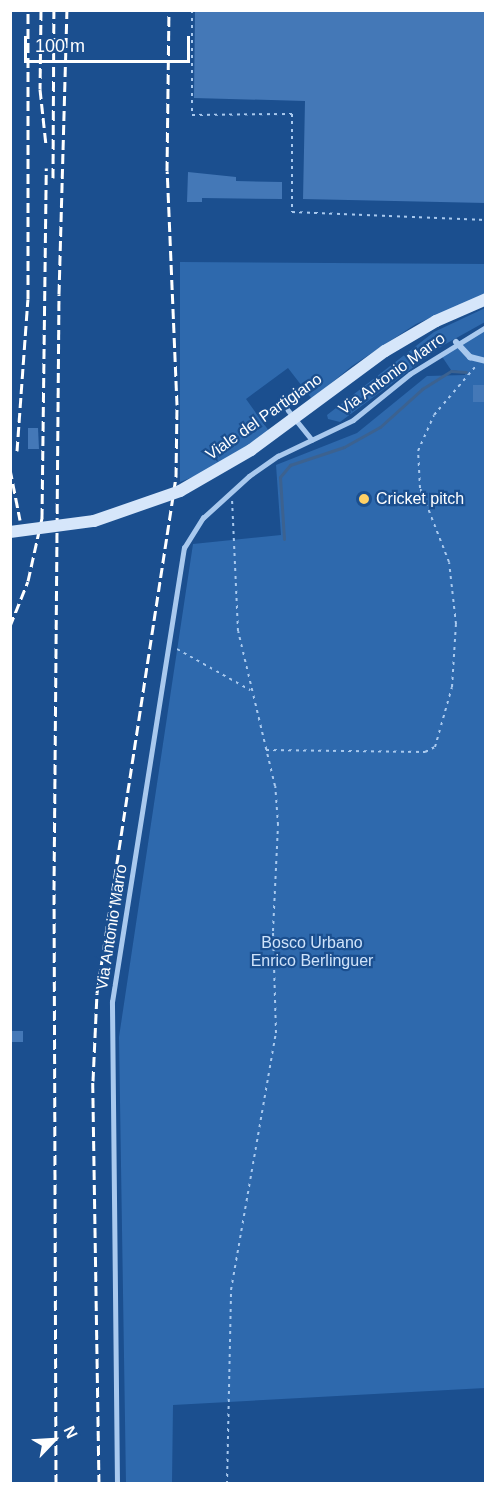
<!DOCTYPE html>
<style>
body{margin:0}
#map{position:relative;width:496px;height:1494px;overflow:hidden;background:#1b4f8f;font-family:Arial,sans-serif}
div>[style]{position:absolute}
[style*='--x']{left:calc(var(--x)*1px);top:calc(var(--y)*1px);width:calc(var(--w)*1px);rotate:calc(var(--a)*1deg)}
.green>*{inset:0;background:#2e69ad}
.stream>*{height:3px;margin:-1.5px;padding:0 1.5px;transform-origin:1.5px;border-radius:1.5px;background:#3c6290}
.building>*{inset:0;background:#4478b7}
.path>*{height:2px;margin-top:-1px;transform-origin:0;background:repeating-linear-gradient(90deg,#a9c9ee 0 3px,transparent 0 7.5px)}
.lane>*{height:4.5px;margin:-2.25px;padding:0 2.25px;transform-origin:2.25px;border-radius:2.25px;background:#a9c9ee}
.street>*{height:6px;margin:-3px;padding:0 3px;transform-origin:3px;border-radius:3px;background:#a9c9ee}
.secondary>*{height:12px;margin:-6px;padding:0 6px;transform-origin:6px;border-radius:6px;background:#d6e6fa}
.rail>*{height:3px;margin-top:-1.5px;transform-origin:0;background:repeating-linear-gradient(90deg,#fff 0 10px,transparent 0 14.5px)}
.secondary-bridge>*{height:12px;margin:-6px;padding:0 6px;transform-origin:6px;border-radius:6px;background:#d6e6fa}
.dots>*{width:16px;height:16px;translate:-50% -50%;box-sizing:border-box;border:3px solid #1b4f8f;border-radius:50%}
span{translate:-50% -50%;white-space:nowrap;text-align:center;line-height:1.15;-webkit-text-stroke:4.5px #1b4f8f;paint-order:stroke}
.street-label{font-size:16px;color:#fff}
.poi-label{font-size:16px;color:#fff}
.left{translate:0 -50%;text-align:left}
.park-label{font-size:16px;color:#cfe3fa}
.frame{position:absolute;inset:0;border:12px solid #fff;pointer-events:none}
.north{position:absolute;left:24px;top:1410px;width:60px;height:60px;-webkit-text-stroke:4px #1b4f8f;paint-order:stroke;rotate:65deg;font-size:16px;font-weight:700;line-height:24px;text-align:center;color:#fff}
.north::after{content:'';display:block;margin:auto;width:21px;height:27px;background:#fff;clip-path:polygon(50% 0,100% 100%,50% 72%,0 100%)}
.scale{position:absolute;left:24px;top:36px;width:166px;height:27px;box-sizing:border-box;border:3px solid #fff;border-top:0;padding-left:8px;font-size:18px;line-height:21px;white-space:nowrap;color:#fff;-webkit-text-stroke:4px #1b4f8f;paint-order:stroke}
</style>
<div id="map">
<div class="green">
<i style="clip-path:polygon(180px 262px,485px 264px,485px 294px,416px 324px,352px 366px,312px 399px,288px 368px,246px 399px,269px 431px,213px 469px,180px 482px)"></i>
<i style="clip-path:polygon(485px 308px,485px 322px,442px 346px,340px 422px,328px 419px,327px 415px,434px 332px)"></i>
<i style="clip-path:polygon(485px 327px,485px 1388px,173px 1405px,172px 1483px,126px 1484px,119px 1037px,193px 544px,281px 535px,276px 465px,357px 433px,427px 376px,465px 375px,466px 372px,451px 370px,441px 355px)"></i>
</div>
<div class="stream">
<i style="--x:284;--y:539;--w:62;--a:-93.7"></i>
<i style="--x:280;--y:477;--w:16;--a:-50"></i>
<i style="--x:290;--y:465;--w:57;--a:-18.4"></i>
<i style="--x:344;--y:447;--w:41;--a:-29.1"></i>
<i style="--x:380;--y:427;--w:57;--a:-42.1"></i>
<i style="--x:422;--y:389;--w:34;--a:-32"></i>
<i style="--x:451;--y:371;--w:15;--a:4"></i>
</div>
<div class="building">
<i style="clip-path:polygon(195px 10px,486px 10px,486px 203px,303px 199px,305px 101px,194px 98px)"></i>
<i style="clip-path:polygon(188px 172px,236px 177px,236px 181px,282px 182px,282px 199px,202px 198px,202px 202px,187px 202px)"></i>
<i style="clip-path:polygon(473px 385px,486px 385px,486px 402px,473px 402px)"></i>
<i style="clip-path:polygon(28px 428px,38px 428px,39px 449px,28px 449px)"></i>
<i style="clip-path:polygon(10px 1031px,23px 1031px,23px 1042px,10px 1042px)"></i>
</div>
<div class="path">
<i style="--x:192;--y:10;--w:105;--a:90"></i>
<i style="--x:192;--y:115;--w:100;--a:-0.6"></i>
<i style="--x:292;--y:114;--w:98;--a:90"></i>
<i style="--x:292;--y:212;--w:194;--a:2.4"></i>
<i style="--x:177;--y:649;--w:84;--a:29.3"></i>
<i style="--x:266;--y:750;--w:159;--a:0.7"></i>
<i style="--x:425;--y:752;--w:11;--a:-27"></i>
<i style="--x:435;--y:747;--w:62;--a:-74.2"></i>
<i style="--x:452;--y:687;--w:63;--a:-86.4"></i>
<i style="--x:456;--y:624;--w:62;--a:-96.4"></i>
<i style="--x:449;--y:562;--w:79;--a:-111.4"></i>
<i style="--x:420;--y:488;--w:37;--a:-93"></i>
<i style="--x:418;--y:451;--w:39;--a:-66"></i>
<i style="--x:434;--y:415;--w:63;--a:-49.5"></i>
<i style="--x:227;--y:1484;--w:194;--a:-88.8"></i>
<i style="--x:231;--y:1290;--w:261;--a:-80.1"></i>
<i style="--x:276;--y:1033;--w:102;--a:-91.7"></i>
<i style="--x:273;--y:931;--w:106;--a:-87.3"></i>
<i style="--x:278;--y:825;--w:39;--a:-94"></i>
<i style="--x:275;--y:786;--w:159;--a:-103.4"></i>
<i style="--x:238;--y:631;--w:131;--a:-92.6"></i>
</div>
<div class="lane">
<i style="--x:288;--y:410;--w:38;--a:51"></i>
<i style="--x:117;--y:1484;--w:482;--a:-90.6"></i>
<i style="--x:112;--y:1002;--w:460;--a:-81"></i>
<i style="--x:184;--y:548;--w:36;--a:-58"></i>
<i style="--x:203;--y:518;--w:62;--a:-42.4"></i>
<i style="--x:249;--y:476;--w:35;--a:-35"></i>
<i style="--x:278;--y:456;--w:83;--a:-25.6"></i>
<i style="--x:353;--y:420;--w:73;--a:-38.9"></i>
<i style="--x:410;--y:374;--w:89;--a:-31.7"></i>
</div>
<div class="street">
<i style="--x:456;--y:342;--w:21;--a:47"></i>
<i style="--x:470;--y:357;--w:16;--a:14"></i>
</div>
<div class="secondary">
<i style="--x:385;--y:351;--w:59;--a:-30.5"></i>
<i style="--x:436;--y:321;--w:55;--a:-23.7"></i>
</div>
<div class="rail">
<i style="--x:41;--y:10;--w:79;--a:90.7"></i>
<i style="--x:40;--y:89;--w:56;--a:83.9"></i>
<i style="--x:53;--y:178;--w:168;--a:-89.7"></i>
<i style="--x:17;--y:451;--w:152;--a:-85.9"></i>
<i style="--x:28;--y:299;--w:289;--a:-90"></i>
<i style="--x:10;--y:469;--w:52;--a:78.9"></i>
<i style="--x:10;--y:626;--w:48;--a:-68.2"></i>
<i style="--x:28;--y:581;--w:65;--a:-77.5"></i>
<i style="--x:42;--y:518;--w:350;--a:-89.3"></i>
<i style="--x:56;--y:1484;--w:594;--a:-90.19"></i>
<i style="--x:54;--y:890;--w:596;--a:-89.52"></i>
<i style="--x:59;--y:294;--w:284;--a:-88.4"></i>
<i style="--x:99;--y:1484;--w:403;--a:-90.9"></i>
<i style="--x:93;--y:1081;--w:88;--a:-87.4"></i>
<i style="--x:97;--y:993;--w:522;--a:-81.3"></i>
<i style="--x:176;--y:477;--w:72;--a:-89.2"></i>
<i style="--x:177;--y:405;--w:234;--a:-92.4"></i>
<i style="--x:167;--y:171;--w:161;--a:-89.3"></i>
</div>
<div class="secondary-bridge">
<i style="--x:10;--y:532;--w:85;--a:-7.5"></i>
<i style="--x:94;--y:521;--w:91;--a:-19.2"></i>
<i style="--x:180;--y:491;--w:82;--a:-30"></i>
<i style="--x:251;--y:450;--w:167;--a:-36.5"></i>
</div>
<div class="dots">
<i style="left:364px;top:499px;background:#ffd166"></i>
</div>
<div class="street-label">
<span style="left:392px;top:374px;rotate:-36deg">Via Antonio Marro</span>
<span style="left:264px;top:417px;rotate:-35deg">Viale del Partigiano</span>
<span style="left:112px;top:927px;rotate:-81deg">Via Antonio Marro</span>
</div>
<div class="poi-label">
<span class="left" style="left:376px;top:499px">Cricket pitch</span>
</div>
<div class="park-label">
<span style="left:312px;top:952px">Bosco Urbano<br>Enrico Berlinguer</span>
</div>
<div class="frame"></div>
<div class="north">N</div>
<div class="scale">100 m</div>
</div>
